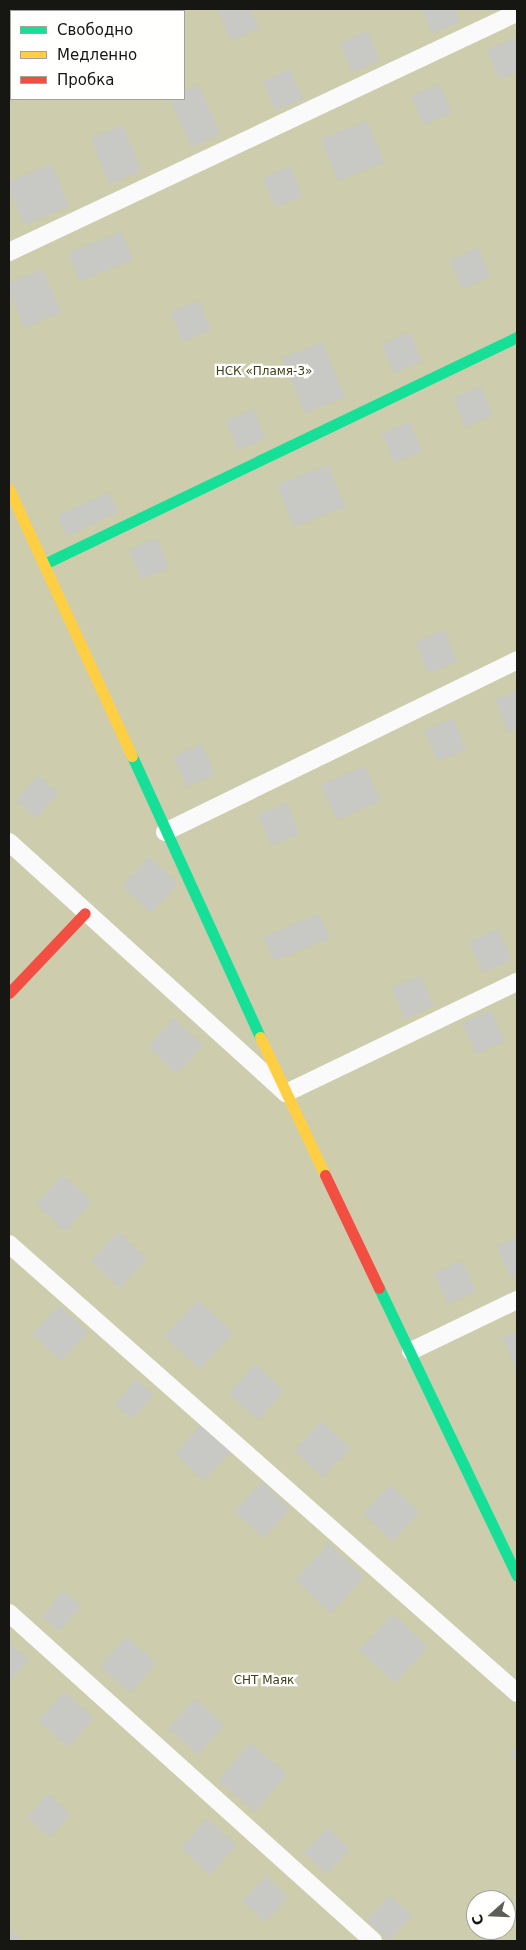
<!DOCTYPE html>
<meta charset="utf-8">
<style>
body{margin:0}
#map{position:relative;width:526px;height:1950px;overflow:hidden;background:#e0e0db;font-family:"DejaVu Sans",sans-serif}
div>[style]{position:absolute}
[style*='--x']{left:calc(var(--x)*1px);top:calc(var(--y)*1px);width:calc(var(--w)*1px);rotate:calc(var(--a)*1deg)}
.green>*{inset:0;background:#cdccac}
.building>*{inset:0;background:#c8c8c5}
.lane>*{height:18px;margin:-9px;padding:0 9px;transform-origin:9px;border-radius:9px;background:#fafafa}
.fast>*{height:11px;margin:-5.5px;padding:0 5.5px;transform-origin:5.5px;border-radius:5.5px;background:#16e098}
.slow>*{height:11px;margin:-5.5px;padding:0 5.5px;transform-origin:5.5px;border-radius:5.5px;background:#ffcf43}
.jam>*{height:11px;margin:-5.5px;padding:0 5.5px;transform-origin:5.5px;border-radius:5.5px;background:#f24e42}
span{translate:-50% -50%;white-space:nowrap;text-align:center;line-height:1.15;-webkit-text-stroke:4.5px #fffffe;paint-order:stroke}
.park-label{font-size:12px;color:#3f3e19}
.frame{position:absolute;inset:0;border:10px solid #161613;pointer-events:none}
.legend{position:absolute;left:10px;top:10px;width:175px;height:90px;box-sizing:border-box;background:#fffffe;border:1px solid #a2a2a0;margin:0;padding:6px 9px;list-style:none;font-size:15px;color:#161613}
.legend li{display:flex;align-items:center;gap:10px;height:25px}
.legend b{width:25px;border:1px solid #a2a2a0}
.north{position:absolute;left:466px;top:1890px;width:50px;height:50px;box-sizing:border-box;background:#fffffe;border:1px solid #a2a2a0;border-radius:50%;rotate:250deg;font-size:14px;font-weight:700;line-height:20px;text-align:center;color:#161613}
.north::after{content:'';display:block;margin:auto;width:18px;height:22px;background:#5d5d59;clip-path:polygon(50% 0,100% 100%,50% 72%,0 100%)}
</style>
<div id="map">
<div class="green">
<i style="clip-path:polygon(evenodd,9px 9px,517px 9px,517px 1941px,9px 1941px,9px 9px,11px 11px,184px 11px,184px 99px,11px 99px,11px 11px,9px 9px,476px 1900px,506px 1900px,506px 1930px,476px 1930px,476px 1900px)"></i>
</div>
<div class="building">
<i style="clip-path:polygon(9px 9px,14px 9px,15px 11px,11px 11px,11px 16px,9px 17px)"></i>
<i style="clip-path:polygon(224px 9px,250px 9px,259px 29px,231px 40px,218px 11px)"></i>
<i style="clip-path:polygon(422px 9px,454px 9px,460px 22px,432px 33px)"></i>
<i style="clip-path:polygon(368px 31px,380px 60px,352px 72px,340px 43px)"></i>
<i style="clip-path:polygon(515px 38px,517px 44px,517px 72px,499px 79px,487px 50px)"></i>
<i style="clip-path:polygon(290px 69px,303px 99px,275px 110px,263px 81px)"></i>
<i style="clip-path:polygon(439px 84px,452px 113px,424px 125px,411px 96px)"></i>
<i style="clip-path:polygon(199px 85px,220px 134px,191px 147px,170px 99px,184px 99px,184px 91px)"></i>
<i style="clip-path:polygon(367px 121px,384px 163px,338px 181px,321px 139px)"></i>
<i style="clip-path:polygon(123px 125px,141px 171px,109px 184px,91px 138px)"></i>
<i style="clip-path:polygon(51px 164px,69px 206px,24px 225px,9px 189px,9px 182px)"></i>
<i style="clip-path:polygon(290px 166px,303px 196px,275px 207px,263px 178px)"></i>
<i style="clip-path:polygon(122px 232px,133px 260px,80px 281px,68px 253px)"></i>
<i style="clip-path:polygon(478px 248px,490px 277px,462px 289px,450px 260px)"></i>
<i style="clip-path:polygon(43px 269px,61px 313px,24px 328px,9px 290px,9px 283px)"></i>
<i style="clip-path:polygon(199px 301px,211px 330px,183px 342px,171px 312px)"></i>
<i style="clip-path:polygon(410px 332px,422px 361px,394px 373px,382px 344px)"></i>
<i style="clip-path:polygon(322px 342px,345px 397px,305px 413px,282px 358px)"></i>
<i style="clip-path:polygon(481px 386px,493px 415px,465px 427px,453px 398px)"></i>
<i style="clip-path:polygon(254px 409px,265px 439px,238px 450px,226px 421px)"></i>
<i style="clip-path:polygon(410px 422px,422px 451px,394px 463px,382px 433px)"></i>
<i style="clip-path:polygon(328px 465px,345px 507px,294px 527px,277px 485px)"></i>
<i style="clip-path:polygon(109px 492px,118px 512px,67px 536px,58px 516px)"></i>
<i style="clip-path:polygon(157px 538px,169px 568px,141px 579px,129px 550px)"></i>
<i style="clip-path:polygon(444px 630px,457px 661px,428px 673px,416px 642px)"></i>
<i style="clip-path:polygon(517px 691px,517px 728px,508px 732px,495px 700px)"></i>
<i style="clip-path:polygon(453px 719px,466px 750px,437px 761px,424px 730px)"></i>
<i style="clip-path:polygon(202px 744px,215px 775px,186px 787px,174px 756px)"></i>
<i style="clip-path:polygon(365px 766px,380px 801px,337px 820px,321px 785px)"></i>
<i style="clip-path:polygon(38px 775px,58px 793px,36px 818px,16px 800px)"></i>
<i style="clip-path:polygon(287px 803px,299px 834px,271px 846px,258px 815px)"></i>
<i style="clip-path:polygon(149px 857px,178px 884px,151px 913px,122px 886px)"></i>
<i style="clip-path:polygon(319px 914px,330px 938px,274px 961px,263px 937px)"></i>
<i style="clip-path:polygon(498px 929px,511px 960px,483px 973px,469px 942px)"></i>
<i style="clip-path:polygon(420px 976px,434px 1006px,405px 1019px,392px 988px)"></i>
<i style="clip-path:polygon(491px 1010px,504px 1041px,476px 1054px,462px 1023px)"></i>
<i style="clip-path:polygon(174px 1018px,203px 1045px,177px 1074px,148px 1047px)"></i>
<i style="clip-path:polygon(63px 1175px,92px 1202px,65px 1231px,36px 1204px)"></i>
<i style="clip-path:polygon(118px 1232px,147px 1259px,120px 1288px,91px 1261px)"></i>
<i style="clip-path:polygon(517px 1237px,517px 1274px,510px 1277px,497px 1246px)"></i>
<i style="clip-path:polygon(462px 1261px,476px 1291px,448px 1304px,434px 1273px)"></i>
<i style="clip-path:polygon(198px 1300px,233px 1333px,200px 1369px,164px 1337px)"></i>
<i style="clip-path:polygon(59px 1305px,88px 1332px,61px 1361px,32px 1334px)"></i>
<i style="clip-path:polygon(517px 1331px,517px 1371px,502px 1338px)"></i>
<i style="clip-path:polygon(255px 1364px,284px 1391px,258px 1420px,229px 1394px)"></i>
<i style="clip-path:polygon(136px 1379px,154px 1394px,132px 1419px,115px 1405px)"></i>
<i style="clip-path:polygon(321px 1421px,350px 1448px,323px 1477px,294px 1451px)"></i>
<i style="clip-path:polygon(202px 1424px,231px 1451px,204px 1481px,175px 1454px)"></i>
<i style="clip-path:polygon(262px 1482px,290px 1509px,264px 1538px,234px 1511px)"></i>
<i style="clip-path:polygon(390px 1485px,419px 1512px,392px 1541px,363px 1514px)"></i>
<i style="clip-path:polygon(329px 1543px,364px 1577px,331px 1613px,295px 1580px)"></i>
<i style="clip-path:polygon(63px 1591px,81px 1606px,59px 1631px,42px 1617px)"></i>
<i style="clip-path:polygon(393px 1614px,428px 1647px,395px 1683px,359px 1650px)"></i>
<i style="clip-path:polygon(126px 1637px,156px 1663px,130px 1693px,100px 1667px)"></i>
<i style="clip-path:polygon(9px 1643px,28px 1660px,9px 1682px)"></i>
<i style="clip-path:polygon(64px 1692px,94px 1718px,68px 1747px,38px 1721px)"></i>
<i style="clip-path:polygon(195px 1699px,224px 1725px,198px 1755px,168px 1728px)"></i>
<i style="clip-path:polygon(250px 1743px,287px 1774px,255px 1812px,218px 1781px)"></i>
<i style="clip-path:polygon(517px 1747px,517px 1762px,510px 1755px)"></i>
<i style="clip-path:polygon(48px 1794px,70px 1814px,51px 1837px,27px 1817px)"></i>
<i style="clip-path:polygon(207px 1818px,236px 1845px,210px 1875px,181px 1848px)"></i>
<i style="clip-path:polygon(328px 1828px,350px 1849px,327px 1874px,304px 1853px)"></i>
<i style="clip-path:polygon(266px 1876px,288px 1898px,265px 1922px,242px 1901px)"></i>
<i style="clip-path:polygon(390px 1895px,412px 1916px,389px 1941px,367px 1920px)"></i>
<i style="clip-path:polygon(9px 1929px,23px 1941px,9px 1941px)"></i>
</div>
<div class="lane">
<i style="--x:9;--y:252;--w:558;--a:-25.23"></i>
<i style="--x:165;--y:832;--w:392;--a:-26"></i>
<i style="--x:9;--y:842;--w:374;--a:42.2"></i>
<i style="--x:286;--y:1093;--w:256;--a:-25.7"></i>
<i style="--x:9;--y:1244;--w:678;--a:41.47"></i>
<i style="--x:411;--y:1351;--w:118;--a:-25.7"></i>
<i style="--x:9;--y:1613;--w:490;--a:42"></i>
</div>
<div class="fast">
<i style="--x:44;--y:564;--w:525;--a:-25.64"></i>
<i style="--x:132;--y:756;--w:309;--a:65.5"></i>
<i style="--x:379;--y:1288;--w:319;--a:64.4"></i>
</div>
<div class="slow">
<i style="--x:9;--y:489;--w:294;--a:65.3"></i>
<i style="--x:260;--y:1037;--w:153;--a:64.8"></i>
</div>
<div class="jam">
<i style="--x:9;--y:993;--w:110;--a:-46.5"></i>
<i style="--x:325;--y:1175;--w:125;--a:64.5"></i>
</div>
<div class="park-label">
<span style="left:264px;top:372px">НСК «Пламя-3»</span>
<span style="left:264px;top:1681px">СНТ Маяк</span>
</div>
<div class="frame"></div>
<ul class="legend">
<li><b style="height:6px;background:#16e098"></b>Свободно</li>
<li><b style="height:6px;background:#ffcf43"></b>Медленно</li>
<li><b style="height:6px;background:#f24e42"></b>Пробка</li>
</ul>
<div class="north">С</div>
</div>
